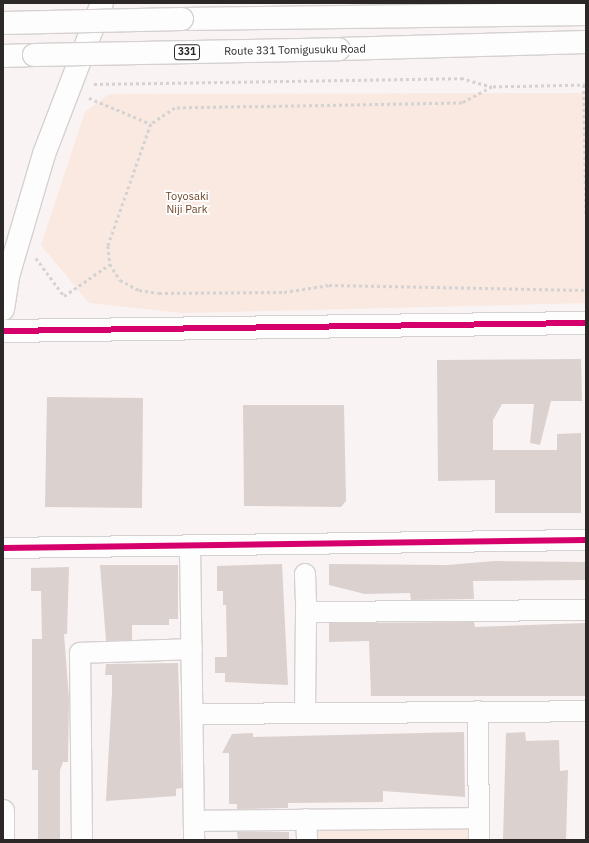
<!DOCTYPE html>
<style>
body{margin:0}
#map{position:relative;width:589px;height:843px;overflow:hidden;background:#faf3f3;font-family:"IBM Plex Sans",sans-serif}
div>[style]{position:absolute}
[style*='--x']{left:calc(var(--x)*1px);top:calc(var(--y)*1px);width:calc(var(--w)*1px);rotate:calc(var(--a)*1deg)}
.green>*{inset:0;background:#f9e9e0}
.building>*{inset:0;background:#dbd1cf}
.path>*{height:2.5px;margin-top:-1.25px;transform-origin:0;background:repeating-linear-gradient(90deg,#d4d2d2 0 3px,transparent 0 6px)}
.roads{filter:drop-shadow(1px 0 #d6d1d1) drop-shadow(-1px 0 #d6d1d1) drop-shadow(0 1px #d6d1d1) drop-shadow(0 -1px #d6d1d1)}
.minor>*{height:20px;margin:-10px;padding:0 10px;transform-origin:10px;border-radius:10px;background:#fefdfd}
.tertiary>*{height:22px;margin:-11px;padding:0 11px;transform-origin:11px;border-radius:11px;background:#fefdfd}
.trunk>*{height:22px;margin:-11px;padding:0 11px;transform-origin:11px;border-radius:11px;background:#fefdfd}
.bridges{filter:drop-shadow(1px 0 #d6d1d1) drop-shadow(-1px 0 #d6d1d1) drop-shadow(0 1px #d6d1d1) drop-shadow(0 -1px #d6d1d1)}
.trunk-bridge>*{height:22px;margin:-11px;padding:0 11px;transform-origin:11px;border-radius:11px;background:#fefdfd}
.cycleway>*{height:6px;margin:-3px;padding:0 3px;transform-origin:3px;border-radius:3px;background:#d6006c}
span{translate:-50% -50%;white-space:nowrap;text-align:center;line-height:1.15;-webkit-text-stroke:3.5px #fff;paint-order:stroke}
.shield-label span{padding:1px 3px;background:#fff;border:1px solid;border-radius:3px;-webkit-text-stroke-width:0}
.shield-label{font-size:10px;color:#2c2828;font-weight:700}
.street-label{font-size:11px;color:#2c2828}
.park-label{font-size:11px;color:#6c4326}
.frame{position:absolute;inset:0;border:4px solid #2c2828;pointer-events:none}
</style>
<div id="map">
<div class="green">
<i style="clip-path:polygon(586px 93px,586px 303px,182px 313px,89px 303px,41px 245px,85px 112px,109px 94px)"></i>
<i style="clip-path:polygon(465px 827px,470px 832px,470px 840px,315px 840px,315px 834px,322px 829px)"></i>
</div>
<div class="building">
<i style="clip-path:polygon(581px 359px,582px 401px,551px 401px,540px 445px,530px 443px,534px 404px,502px 404px,493px 420px,493px 450px,557px 450px,557px 434px,581px 433px,581px 513px,495px 513px,495px 480px,438px 481px,437px 360px)"></i>
<i style="clip-path:polygon(47px 397px,143px 398px,142px 508px,45px 507px)"></i>
<i style="clip-path:polygon(243px 405px,344px 405px,346px 501px,341px 507px,244px 506px)"></i>
<i style="clip-path:polygon(495px 561px,586px 562px,586px 580px,473px 581px,474px 599px,411px 600px,410px 593px,365px 594px,329px 585px,329px 564px,447px 565px)"></i>
<i style="clip-path:polygon(282px 564px,288px 685px,225px 682px,225px 673px,215px 673px,215px 657px,227px 657px,226px 605px,223px 605px,223px 591px,217px 591px,217px 566px)"></i>
<i style="clip-path:polygon(100px 565px,178px 565px,178px 619px,169px 619px,169px 625px,132px 625px,132px 640px,106px 641px)"></i>
<i style="clip-path:polygon(69px 567px,67px 634px,64px 634px,69px 699px,68px 762px,63px 762px,60px 770px,60px 840px,38px 840px,38px 770px,32px 770px,32px 639px,42px 639px,41px 591px,31px 591px,31px 568px)"></i>
<i style="clip-path:polygon(474px 622px,475px 627px,586px 623px,586px 696px,371px 696px,369px 641px,329px 642px,329px 623px)"></i>
<i style="clip-path:polygon(178px 663px,182px 788px,176px 789px,176px 796px,106px 801px,112px 692px,112px 675px,105px 675px,106px 664px)"></i>
<i style="clip-path:polygon(464px 732px,465px 797px,383px 791px,383px 802px,288px 803px,288px 808px,237px 809px,237px 804px,229px 804px,229px 753px,222px 753px,232px 734px,253px 733px,253px 737px)"></i>
<i style="clip-path:polygon(525px 732px,526px 741px,559px 740px,560px 771px,568px 770px,566px 840px,503px 840px,506px 733px)"></i>
<i style="clip-path:polygon(237px 832px,289px 832px,289px 840px,238px 840px)"></i>
</div>
<div class="path">
<i style="--x:94;--y:84;--w:367;--a:-0.9"></i>
<i style="--x:461;--y:78;--w:32;--a:16"></i>
<i style="--x:584;--y:85;--w:130;--a:89.1"></i>
<i style="--x:586;--y:85;--w:94;--a:178.8"></i>
<i style="--x:492;--y:87;--w:34;--a:152"></i>
<i style="--x:462;--y:103;--w:287;--a:179"></i>
<i style="--x:175;--y:108;--w:29;--a:146"></i>
<i style="--x:151;--y:124;--w:129;--a:109.4"></i>
<i style="--x:108;--y:246;--w:18;--a:84"></i>
<i style="--x:110;--y:264;--w:19;--a:58"></i>
<i style="--x:120;--y:280;--w:21;--a:28"></i>
<i style="--x:139;--y:290;--w:20;--a:9"></i>
<i style="--x:159;--y:293;--w:125;--a:-0.5"></i>
<i style="--x:284;--y:292;--w:46;--a:-8.8"></i>
<i style="--x:329;--y:285;--w:257;--a:1.1"></i>
<i style="--x:89;--y:98;--w:67;--a:22.8"></i>
<i style="--x:36;--y:258;--w:47;--a:53.6"></i>
<i style="--x:64;--y:296;--w:56;--a:-34.8"></i>
</div>
<div class="roads">
<div class="minor">
<i style="--x:190;--y:545;--w:295;--a:89.2"></i>
<i style="--x:3;--y:548;--w:583;--a:-0.79"></i>
<i style="--x:305;--y:574;--w:38;--a:88"></i>
<i style="--x:305;--y:711;--w:99;--a:-89.4"></i>
<i style="--x:306;--y:612;--w:280;--a:-0.4"></i>
<i style="--x:478;--y:711;--w:129;--a:89.6"></i>
<i style="--x:193;--y:714;--w:393;--a:-0.4"></i>
<i style="--x:306;--y:819;--w:21;--a:87"></i>
<i style="--x:194;--y:821;--w:284;--a:-0.6"></i>
<i style="--x:82;--y:840;--w:187;--a:-90.6"></i>
<i style="--x:80;--y:653;--w:112;--a:-2"></i>
</div>
<div class="tertiary">
<i style="--x:3;--y:309;--w:36;--a:-81"></i>
<i style="--x:9;--y:273;--w:124;--a:-73.6"></i>
<i style="--x:44;--y:154;--w:162;--a:-69"></i>
<i style="--x:3;--y:331;--w:583;--a:-0.79"></i>
<i style="--x:3;--y:811;--w:29;--a:90"></i>
</div>
<div class="trunk">
<i style="--x:182;--y:19;--w:404;--a:-0.7"></i>
<i style="--x:339;--y:49;--w:247;--a:-1.6"></i>
<i style="--x:3;--y:56;--w:31;--a:-2"></i>
</div>
</div>
<div class="bridges">
<div class="trunk-bridge">
<i style="--x:3;--y:23;--w:179;--a:-1.3"></i>
<i style="--x:34;--y:55;--w:305;--a:-1.1"></i>
</div>
</div>
<div class="cycleway">
<i style="--x:3;--y:331;--w:583;--a:-0.79"></i>
<i style="--x:3;--y:548;--w:583;--a:-0.79"></i>
</div>
<div class="shield-label">
<span style="left:187px;top:52px">331</span>
</div>
<div class="street-label">
<span style="left:295px;top:50px;rotate:-1deg">Route 331 Tomigusuku Road</span>
</div>
<div class="park-label">
<span style="left:187px;top:203px">Toyosaki<br>Niji Park</span>
</div>
<div class="frame"></div>
</div>
